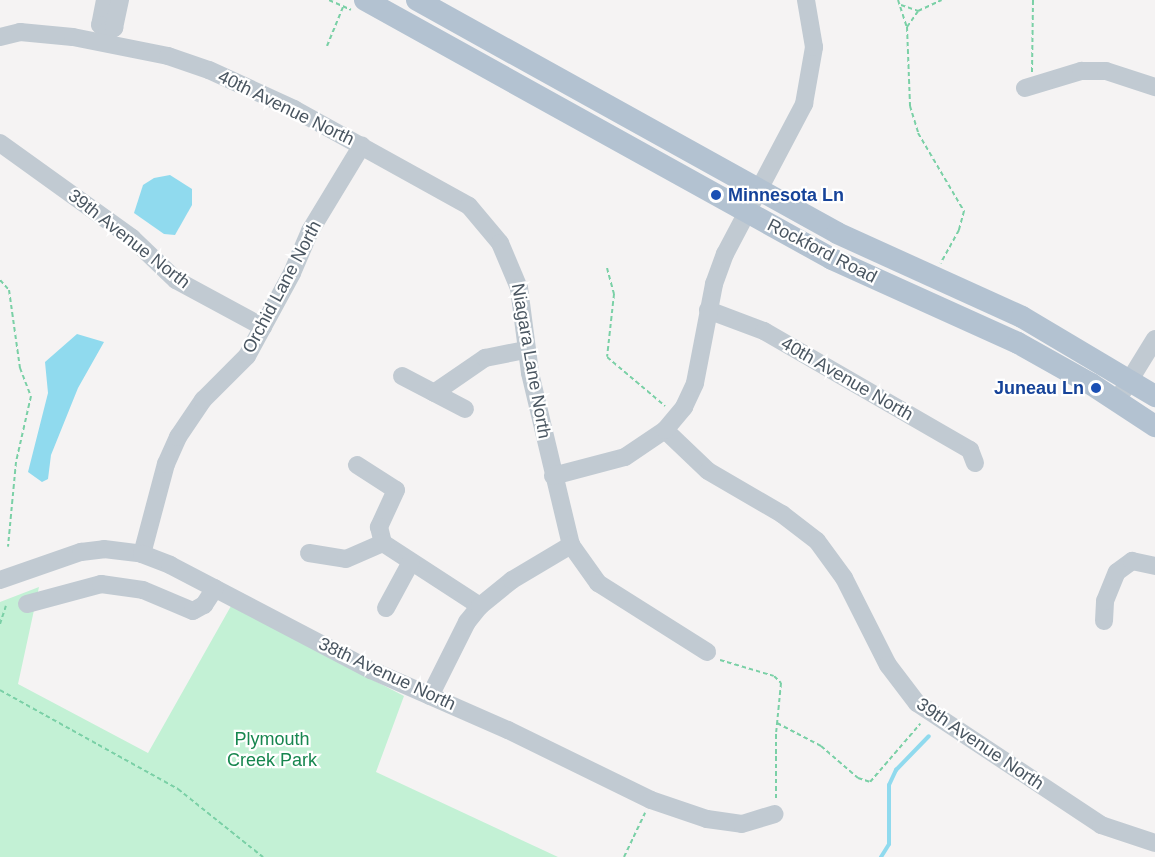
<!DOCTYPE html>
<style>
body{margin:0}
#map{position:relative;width:1155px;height:857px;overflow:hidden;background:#f5f3f3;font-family:Arial,sans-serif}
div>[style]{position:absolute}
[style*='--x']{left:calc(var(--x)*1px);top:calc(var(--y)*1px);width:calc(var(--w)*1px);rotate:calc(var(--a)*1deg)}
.green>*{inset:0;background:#c3f1d5}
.water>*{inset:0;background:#90daee}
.stream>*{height:4px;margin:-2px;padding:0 2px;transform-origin:2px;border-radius:2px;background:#90daee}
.path>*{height:2px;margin-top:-1px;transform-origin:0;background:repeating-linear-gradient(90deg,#7ad0a6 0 4.5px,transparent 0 7.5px)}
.minor>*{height:18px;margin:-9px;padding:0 9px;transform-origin:9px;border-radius:9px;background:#c1cad2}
.major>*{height:22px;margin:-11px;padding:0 11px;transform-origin:11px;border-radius:11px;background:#b3c2d1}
.dots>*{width:16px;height:16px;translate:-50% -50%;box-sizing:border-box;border:3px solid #fff;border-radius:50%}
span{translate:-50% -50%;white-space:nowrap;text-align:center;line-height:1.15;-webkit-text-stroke:4.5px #fff;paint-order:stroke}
.street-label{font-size:18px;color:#4a5661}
.transit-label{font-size:18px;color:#164399;font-weight:700}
.left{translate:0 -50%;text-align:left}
.right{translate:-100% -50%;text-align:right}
.park-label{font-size:18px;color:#17864f}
</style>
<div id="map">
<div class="green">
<i style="clip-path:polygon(39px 587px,18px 684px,148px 753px,231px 606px,404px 696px,376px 772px,558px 857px,0 857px,0 602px)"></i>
</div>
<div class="water">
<i style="clip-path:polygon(170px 175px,192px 189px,192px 205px,175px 235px,164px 234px,134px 213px,143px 185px,154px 178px)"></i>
<i style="clip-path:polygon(77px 334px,104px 342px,78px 388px,51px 455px,48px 479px,42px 482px,28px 472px,48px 393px,45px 362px)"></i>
</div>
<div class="stream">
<i style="--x:881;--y:857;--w:15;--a:-58"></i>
<i style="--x:889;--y:844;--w:59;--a:-90"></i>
<i style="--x:889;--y:785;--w:17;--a:-65"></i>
<i style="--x:896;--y:770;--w:47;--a:-45.9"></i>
</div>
<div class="path">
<i style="--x:329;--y:0;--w:24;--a:24"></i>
<i style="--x:898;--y:0;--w:28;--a:72"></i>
<i style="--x:907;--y:27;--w:79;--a:87.8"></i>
<i style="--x:910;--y:106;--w:28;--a:73"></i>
<i style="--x:918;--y:133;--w:91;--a:59.5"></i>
<i style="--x:964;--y:211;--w:20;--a:105"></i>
<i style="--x:959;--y:230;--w:38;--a:119"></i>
<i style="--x:901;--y:5;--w:18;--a:19"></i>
<i style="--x:907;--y:27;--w:19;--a:-55"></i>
<i style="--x:918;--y:11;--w:26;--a:-25"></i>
<i style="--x:327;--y:46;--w:42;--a:-67.7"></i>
<i style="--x:1032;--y:72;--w:72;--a:-89.2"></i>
<i style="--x:607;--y:268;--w:27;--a:75"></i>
<i style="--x:614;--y:294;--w:63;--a:96.3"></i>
<i style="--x:607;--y:357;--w:76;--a:40.2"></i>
<i style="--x:0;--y:280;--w:13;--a:48"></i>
<i style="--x:9;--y:290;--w:79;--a:82"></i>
<i style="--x:20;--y:368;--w:30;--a:69"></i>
<i style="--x:31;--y:396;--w:68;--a:102.8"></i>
<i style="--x:16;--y:462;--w:85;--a:95.4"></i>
<i style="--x:0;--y:624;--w:19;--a:-72"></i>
<i style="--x:720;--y:660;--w:56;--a:16.5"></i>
<i style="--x:774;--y:676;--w:10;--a:45"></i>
<i style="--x:781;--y:683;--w:51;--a:95.6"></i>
<i style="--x:776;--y:734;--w:65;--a:90"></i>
<i style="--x:0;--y:690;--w:204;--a:29.1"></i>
<i style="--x:178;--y:789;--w:109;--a:38.7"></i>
<i style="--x:777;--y:723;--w:50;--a:27.6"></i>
<i style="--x:821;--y:746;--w:49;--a:40.9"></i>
<i style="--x:858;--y:778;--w:13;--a:18"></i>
<i style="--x:870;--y:782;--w:77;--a:-49.2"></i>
<i style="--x:624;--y:857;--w:49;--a:-64.5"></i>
</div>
<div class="minor">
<i style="--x:105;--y:0;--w:25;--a:101"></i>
<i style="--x:100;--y:25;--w:9;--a:41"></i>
<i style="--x:107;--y:31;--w:8;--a:-23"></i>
<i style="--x:114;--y:28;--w:29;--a:-78"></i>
<i style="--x:0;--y:37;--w:21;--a:-14"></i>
<i style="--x:20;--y:32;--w:53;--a:5.4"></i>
<i style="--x:73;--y:37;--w:97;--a:11.3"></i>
<i style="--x:168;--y:56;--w:43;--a:18.9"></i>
<i style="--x:209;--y:70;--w:94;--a:24.6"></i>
<i style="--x:294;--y:109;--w:200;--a:29"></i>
<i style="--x:469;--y:206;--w:48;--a:50"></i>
<i style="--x:500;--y:243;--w:49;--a:67.1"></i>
<i style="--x:519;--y:288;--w:86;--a:82.6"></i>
<i style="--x:530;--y:373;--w:177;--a:76.6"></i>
<i style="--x:571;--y:545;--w:47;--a:54.6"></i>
<i style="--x:598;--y:583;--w:129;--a:32.3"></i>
<i style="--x:1025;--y:88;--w:59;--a:-16.9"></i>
<i style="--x:1081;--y:71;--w:25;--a:0"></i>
<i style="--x:1106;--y:71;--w:52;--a:18.1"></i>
<i style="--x:0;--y:143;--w:163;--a:35.7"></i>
<i style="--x:132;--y:238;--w:61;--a:43.7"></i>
<i style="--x:176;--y:280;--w:99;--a:28.4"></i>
<i style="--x:708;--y:310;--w:60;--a:20.6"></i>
<i style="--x:764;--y:331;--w:238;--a:30"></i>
<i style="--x:970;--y:450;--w:14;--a:69"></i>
<i style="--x:402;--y:376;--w:71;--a:27.6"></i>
<i style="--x:1123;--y:391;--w:61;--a:-58.4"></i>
<i style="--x:434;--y:393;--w:62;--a:-34.5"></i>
<i style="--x:485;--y:358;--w:41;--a:-11.3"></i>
<i style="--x:665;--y:430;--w:59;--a:43.6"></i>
<i style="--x:708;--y:471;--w:86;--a:30.2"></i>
<i style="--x:782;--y:514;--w:44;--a:37.6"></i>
<i style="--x:817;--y:541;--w:46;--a:53.9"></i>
<i style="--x:844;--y:578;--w:97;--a:63.2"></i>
<i style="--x:888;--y:665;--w:48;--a:52.7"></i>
<i style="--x:917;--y:703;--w:221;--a:33.5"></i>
<i style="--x:1101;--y:825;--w:57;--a:18.4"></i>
<i style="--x:357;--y:465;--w:46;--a:32.7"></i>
<i style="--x:396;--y:490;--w:41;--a:114.7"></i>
<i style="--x:379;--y:527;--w:16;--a:76"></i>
<i style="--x:383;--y:543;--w:116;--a:33"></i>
<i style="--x:553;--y:476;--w:74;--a:-14.8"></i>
<i style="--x:625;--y:457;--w:48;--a:-34"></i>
<i style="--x:665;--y:430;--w:30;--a:-50"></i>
<i style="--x:684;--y:407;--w:26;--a:-65"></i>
<i style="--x:695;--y:383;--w:101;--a:-79.1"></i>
<i style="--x:714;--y:284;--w:32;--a:-70"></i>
<i style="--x:725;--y:254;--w:170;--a:-62.2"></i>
<i style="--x:804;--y:104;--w:58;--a:-80"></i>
<i style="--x:814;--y:47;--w:48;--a:-99.7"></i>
<i style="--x:309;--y:553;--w:37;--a:9"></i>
<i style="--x:346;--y:559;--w:40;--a:-23.4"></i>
<i style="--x:142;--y:554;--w:93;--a:-75.1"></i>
<i style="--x:166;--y:464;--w:30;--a:-66"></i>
<i style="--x:178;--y:437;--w:45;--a:-56"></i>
<i style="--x:203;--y:400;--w:62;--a:-45"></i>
<i style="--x:247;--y:356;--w:94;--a:-61.5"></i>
<i style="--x:292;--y:273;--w:46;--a:-66.8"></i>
<i style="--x:310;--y:231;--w:100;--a:-58.8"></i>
<i style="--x:0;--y:580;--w:86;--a:-19.1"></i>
<i style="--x:81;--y:552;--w:23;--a:-7"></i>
<i style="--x:104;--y:549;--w:38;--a:7"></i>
<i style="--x:142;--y:554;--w:30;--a:21"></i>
<i style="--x:170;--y:565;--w:227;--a:27.6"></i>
<i style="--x:371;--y:670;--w:150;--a:23.7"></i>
<i style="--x:508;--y:730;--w:159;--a:26.1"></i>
<i style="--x:651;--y:800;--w:59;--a:18.7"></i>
<i style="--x:707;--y:819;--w:35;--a:8"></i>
<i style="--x:742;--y:824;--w:34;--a:-17"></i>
<i style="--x:27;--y:604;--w:77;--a:-15.1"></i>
<i style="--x:101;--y:584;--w:42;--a:8.1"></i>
<i style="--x:143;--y:590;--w:54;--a:22.8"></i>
<i style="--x:193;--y:611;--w:13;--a:-29"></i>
<i style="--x:204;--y:605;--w:20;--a:-57"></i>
<i style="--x:386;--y:608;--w:52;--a:-61.5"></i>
<i style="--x:1104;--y:621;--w:20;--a:-87"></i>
<i style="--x:1105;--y:601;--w:31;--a:-68"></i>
<i style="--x:1117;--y:572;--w:19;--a:-36"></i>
<i style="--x:1132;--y:561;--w:24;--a:12"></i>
<i style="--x:430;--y:696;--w:83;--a:-63.4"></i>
<i style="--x:467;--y:622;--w:21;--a:-51"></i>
<i style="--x:480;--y:606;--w:41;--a:-39.1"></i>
<i style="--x:512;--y:580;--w:69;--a:-30.7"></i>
</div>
<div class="major">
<i style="--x:365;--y:0;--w:534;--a:29.01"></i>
<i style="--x:832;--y:259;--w:204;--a:24.3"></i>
<i style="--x:1018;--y:343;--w:84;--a:29.3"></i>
<i style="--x:1091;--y:384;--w:77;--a:33.3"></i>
<i style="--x:417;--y:0;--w:480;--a:29"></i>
<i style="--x:837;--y:233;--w:203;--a:24.4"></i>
<i style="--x:1022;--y:317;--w:155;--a:30.7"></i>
</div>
<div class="dots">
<i style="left:716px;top:195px;background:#1a4fb4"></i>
<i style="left:1096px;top:388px;background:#1a4fb4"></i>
</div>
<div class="street-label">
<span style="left:286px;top:108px;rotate:26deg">40th Avenue North</span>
<span style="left:129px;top:239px;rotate:38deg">39th Avenue North</span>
<span style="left:822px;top:251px;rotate:27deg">Rockford Road</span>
<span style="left:282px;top:287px;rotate:-62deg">Orchid Lane North</span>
<span style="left:531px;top:361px;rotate:80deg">Niagara Lane North</span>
<span style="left:847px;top:379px;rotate:30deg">40th Avenue North</span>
<span style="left:387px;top:674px;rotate:25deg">38th Avenue North</span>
<span style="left:980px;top:744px;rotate:34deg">39th Avenue North</span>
</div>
<div class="transit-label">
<span class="left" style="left:728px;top:195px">Minnesota Ln</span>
<span class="right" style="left:1084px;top:388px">Juneau Ln</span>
</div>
<div class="park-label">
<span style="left:272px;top:750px">Plymouth<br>Creek Park</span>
</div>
</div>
